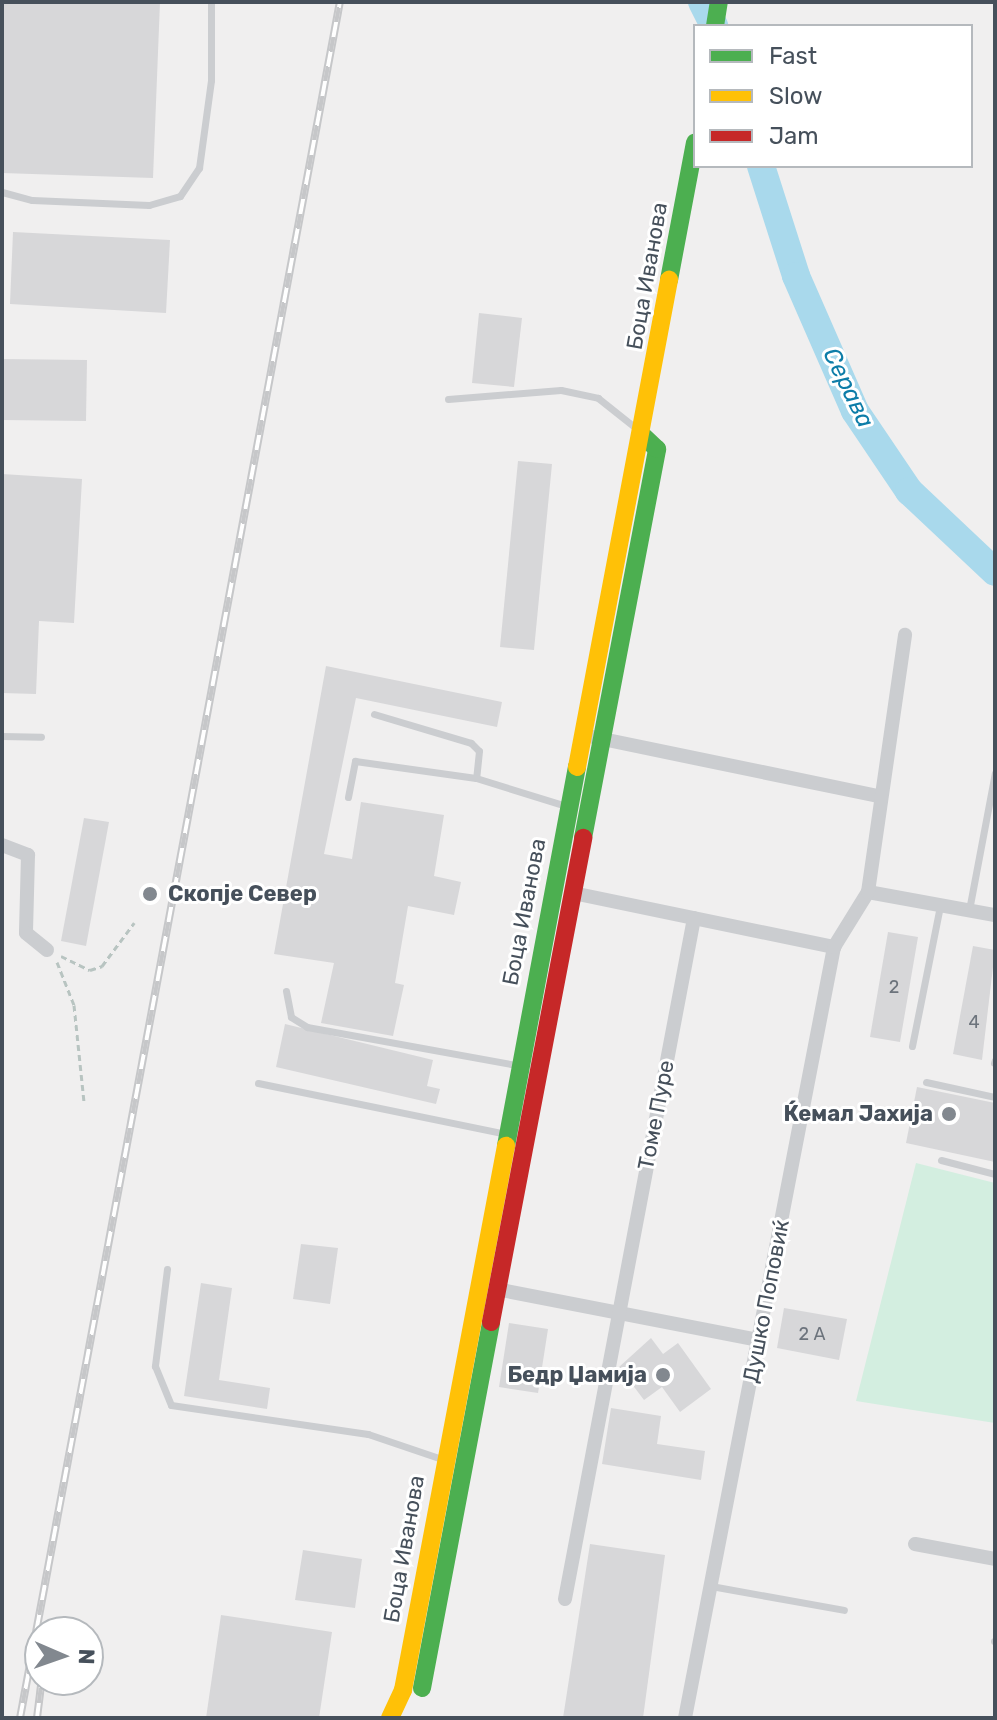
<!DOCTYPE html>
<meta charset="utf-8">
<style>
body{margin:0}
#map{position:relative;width:997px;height:1720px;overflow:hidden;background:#f0efef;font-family:Rubik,sans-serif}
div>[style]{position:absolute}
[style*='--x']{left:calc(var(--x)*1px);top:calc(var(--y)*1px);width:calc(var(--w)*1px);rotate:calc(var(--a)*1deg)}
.green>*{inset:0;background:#d3eee0}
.river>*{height:28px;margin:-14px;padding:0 14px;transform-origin:14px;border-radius:14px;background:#a9d9ec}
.building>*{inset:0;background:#d7d7d9}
.path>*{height:3px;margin-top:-1.5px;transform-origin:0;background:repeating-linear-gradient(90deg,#b8c4c1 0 6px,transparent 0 10px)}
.lane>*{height:7px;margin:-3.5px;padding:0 3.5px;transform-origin:3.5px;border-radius:3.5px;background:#cbcdd0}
.street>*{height:14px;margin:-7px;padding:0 7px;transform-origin:7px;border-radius:7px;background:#cbcdd0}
.fast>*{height:18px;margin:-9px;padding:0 9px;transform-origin:9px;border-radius:9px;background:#4caf50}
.slow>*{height:18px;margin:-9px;padding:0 9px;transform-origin:9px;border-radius:9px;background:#ffc107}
.jam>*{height:18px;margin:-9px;padding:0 9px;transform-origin:9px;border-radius:9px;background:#c62828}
.rail>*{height:8px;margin-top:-4px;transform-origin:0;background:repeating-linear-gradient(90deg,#fff 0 15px,#c6c7c9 0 30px);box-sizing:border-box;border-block:2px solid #c6c7c9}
.dots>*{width:22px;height:22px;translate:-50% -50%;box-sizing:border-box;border:4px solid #fff;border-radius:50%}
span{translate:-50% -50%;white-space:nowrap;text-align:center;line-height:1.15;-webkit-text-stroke:6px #fff;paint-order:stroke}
.number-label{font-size:18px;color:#6c737c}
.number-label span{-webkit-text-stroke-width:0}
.street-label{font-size:22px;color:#46505b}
.poi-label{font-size:22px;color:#46505b;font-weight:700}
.left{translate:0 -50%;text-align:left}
.right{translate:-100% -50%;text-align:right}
.water-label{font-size:24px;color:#0d7da8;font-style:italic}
.frame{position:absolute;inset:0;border:4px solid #46505b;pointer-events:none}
.legend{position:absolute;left:693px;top:24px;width:280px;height:144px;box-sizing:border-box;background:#fff;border:2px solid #b5b9bd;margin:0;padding:10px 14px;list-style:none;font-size:24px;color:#46505b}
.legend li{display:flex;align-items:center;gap:16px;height:40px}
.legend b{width:40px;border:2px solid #b5b9bd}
.north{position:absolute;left:24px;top:1616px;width:80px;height:80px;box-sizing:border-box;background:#fff;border:2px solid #b5b9bd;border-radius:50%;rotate:92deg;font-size:22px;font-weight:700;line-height:32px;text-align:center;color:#46505b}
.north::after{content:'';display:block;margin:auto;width:28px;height:36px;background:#82888f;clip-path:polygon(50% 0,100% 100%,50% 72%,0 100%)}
</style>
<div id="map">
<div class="green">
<i style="clip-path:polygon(916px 1163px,995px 1183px,995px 1423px,856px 1401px)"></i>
</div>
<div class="river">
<i style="--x:702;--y:2;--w:27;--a:63"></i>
<i style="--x:761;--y:166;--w:115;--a:72.3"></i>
<i style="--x:796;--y:276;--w:147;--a:66.4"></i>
<i style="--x:855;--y:411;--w:97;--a:56"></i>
<i style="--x:909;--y:491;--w:118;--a:43.3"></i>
</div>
<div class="building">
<i style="clip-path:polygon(2px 2px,160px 2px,153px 178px,2px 173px)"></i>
<i style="clip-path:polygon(13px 232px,170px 240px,166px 313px,10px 304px)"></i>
<i style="clip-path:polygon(479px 313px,522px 318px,514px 387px,472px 383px)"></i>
<i style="clip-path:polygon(2px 359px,87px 360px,86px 421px,2px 420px)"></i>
<i style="clip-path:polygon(518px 461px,552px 464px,534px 650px,500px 647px)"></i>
<i style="clip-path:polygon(2px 474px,82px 479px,74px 623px,39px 621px,36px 694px,2px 693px)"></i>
<i style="clip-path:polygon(326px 666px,502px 702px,497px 727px,356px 698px,324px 854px,352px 859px,361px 802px,444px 815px,434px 876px,461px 882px,454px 915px,408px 906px,395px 983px,404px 985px,393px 1036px,321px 1023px,334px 963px,274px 954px)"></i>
<i style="clip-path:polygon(84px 818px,109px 822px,86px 946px,61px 941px)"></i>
<i style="clip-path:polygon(888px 932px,918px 937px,900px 1042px,870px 1037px)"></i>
<i style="clip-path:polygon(973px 946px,995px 950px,982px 1060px,953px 1054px)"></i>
<i style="clip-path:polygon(285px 1024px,433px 1060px,427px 1086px,440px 1089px,436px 1104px,276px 1067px)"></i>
<i style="clip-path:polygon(917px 1087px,995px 1103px,995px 1162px,906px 1143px)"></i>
<i style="clip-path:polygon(301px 1244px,338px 1248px,330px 1304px,293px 1299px)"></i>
<i style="clip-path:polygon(201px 1283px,232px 1288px,219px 1380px,270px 1388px,267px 1409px,184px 1396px)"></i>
<i style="clip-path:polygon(784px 1308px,847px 1319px,839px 1360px,777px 1348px)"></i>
<i style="clip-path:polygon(509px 1323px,548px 1329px,538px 1393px,499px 1387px)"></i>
<i style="clip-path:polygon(651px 1338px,663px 1354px,678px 1343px,711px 1389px,680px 1412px,662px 1387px,644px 1400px,619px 1367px)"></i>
<i style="clip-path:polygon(611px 1408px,661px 1416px,657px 1444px,705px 1451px,701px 1480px,602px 1464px)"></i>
<i style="clip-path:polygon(590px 1544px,665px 1555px,643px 1718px,563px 1718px)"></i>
<i style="clip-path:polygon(303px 1550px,362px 1559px,355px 1608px,295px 1600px)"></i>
<i style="clip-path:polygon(221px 1615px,332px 1632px,319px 1718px,206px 1718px)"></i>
</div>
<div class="path">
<i style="--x:61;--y:956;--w:32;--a:26"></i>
<i style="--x:90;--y:970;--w:13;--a:-18"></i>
<i style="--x:102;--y:966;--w:54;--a:-53.3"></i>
<i style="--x:57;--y:962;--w:46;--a:68.4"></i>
<i style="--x:74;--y:1005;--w:98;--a:84.1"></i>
</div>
<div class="lane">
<i style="--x:2;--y:192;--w:31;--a:15"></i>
<i style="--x:32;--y:200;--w:117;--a:2.4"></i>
<i style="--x:149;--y:205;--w:32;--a:-16"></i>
<i style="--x:180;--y:196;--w:34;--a:-56"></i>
<i style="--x:199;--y:168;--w:89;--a:-82.2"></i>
<i style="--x:211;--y:80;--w:78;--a:-90"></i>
<i style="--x:448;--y:399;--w:113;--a:-4.6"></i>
<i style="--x:561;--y:390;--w:38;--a:12"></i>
<i style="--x:598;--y:398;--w:50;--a:38.5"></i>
<i style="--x:374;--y:714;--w:101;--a:16.6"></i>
<i style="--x:471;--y:743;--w:11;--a:45"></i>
<i style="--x:479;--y:751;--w:27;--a:96"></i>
<i style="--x:2;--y:736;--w:39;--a:1"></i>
<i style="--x:348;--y:797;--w:37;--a:-79"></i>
<i style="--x:355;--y:761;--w:122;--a:8"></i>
<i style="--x:476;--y:778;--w:94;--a:17.3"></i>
<i style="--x:969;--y:910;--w:139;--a:-79.3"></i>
<i style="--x:286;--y:991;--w:26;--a:79"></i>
<i style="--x:291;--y:1017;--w:19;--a:32"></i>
<i style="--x:307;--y:1027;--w:213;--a:10.3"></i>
<i style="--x:912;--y:1046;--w:143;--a:-78.7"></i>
<i style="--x:994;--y:1063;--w:3;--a:-72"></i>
<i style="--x:926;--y:1082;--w:71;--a:12.3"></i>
<i style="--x:258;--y:1083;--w:253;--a:11.6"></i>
<i style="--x:941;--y:1160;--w:56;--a:14.5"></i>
<i style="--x:167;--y:1269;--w:98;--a:97.1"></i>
<i style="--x:155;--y:1366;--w:42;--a:67.7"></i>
<i style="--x:171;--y:1405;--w:199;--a:8.4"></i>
<i style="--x:368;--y:1434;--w:81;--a:18.7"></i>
<i style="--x:711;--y:1586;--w:135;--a:10.2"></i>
<i style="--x:994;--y:1641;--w:1;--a:0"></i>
</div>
<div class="street">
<i style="--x:593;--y:737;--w:291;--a:11.7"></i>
<i style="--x:2;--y:845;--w:28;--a:21"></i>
<i style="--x:28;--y:855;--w:78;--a:91.5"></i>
<i style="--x:26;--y:933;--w:27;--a:39"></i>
<i style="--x:868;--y:892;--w:129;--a:10.3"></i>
<i style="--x:573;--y:893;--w:267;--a:11.7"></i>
<i style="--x:496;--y:1289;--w:268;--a:11"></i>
<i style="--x:915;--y:1544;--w:81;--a:10.6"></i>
<i style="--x:565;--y:1599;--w:693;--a:-79.27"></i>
<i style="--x:685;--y:1718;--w:785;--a:-79.06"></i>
<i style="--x:834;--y:947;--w:65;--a:-58.3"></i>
<i style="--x:868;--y:892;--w:260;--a:-81.8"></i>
</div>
<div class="fast">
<i style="--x:715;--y:26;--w:24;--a:-81"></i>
<i style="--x:669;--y:280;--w:140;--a:-79.3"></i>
<i style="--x:583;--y:838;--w:396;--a:-79.2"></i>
<i style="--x:657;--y:449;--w:21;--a:-137"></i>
<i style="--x:506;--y:1146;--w:386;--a:-79.4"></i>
<i style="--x:422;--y:1688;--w:372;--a:-79.3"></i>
</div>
<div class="slow">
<i style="--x:577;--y:767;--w:496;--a:-79.3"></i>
<i style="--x:390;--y:1718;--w:31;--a:-65"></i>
<i style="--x:403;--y:1690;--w:554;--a:-79.28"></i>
</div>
<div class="jam">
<i style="--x:491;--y:1322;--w:493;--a:-79.2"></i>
</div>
<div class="rail">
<i style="--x:20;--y:1718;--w:1746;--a:-79.44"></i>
<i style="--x:37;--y:1718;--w:38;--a:-83"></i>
</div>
<div class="dots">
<i style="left:150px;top:894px;background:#82888f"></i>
<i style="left:949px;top:1114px;background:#82888f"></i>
<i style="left:663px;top:1375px;background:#82888f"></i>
</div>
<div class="number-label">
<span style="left:894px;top:987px">2</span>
<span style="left:974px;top:1022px">4</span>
<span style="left:812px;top:1334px">2 А</span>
</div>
<div class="street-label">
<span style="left:647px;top:276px;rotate:-80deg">Боца Иванова</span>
<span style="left:524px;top:912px;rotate:-79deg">Боца Иванова</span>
<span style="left:656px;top:1115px;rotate:-79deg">Томе Пуре</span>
<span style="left:766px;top:1301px;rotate:-79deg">Душко Поповиќ</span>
<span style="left:404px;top:1549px;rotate:-80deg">Боца Иванова</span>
</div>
<div class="poi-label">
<span class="left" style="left:168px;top:894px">Скопје Север</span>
<span class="right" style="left:933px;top:1114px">Ќемал Јахија</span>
<span class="right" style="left:647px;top:1375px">Бедр Џамија</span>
</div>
<div class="water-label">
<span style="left:848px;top:388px;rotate:64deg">Серава</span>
</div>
<div class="frame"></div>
<ul class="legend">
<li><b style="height:10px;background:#4caf50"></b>Fast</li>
<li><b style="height:10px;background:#ffc107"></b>Slow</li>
<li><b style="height:10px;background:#c62828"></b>Jam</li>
</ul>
<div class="north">N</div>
</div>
